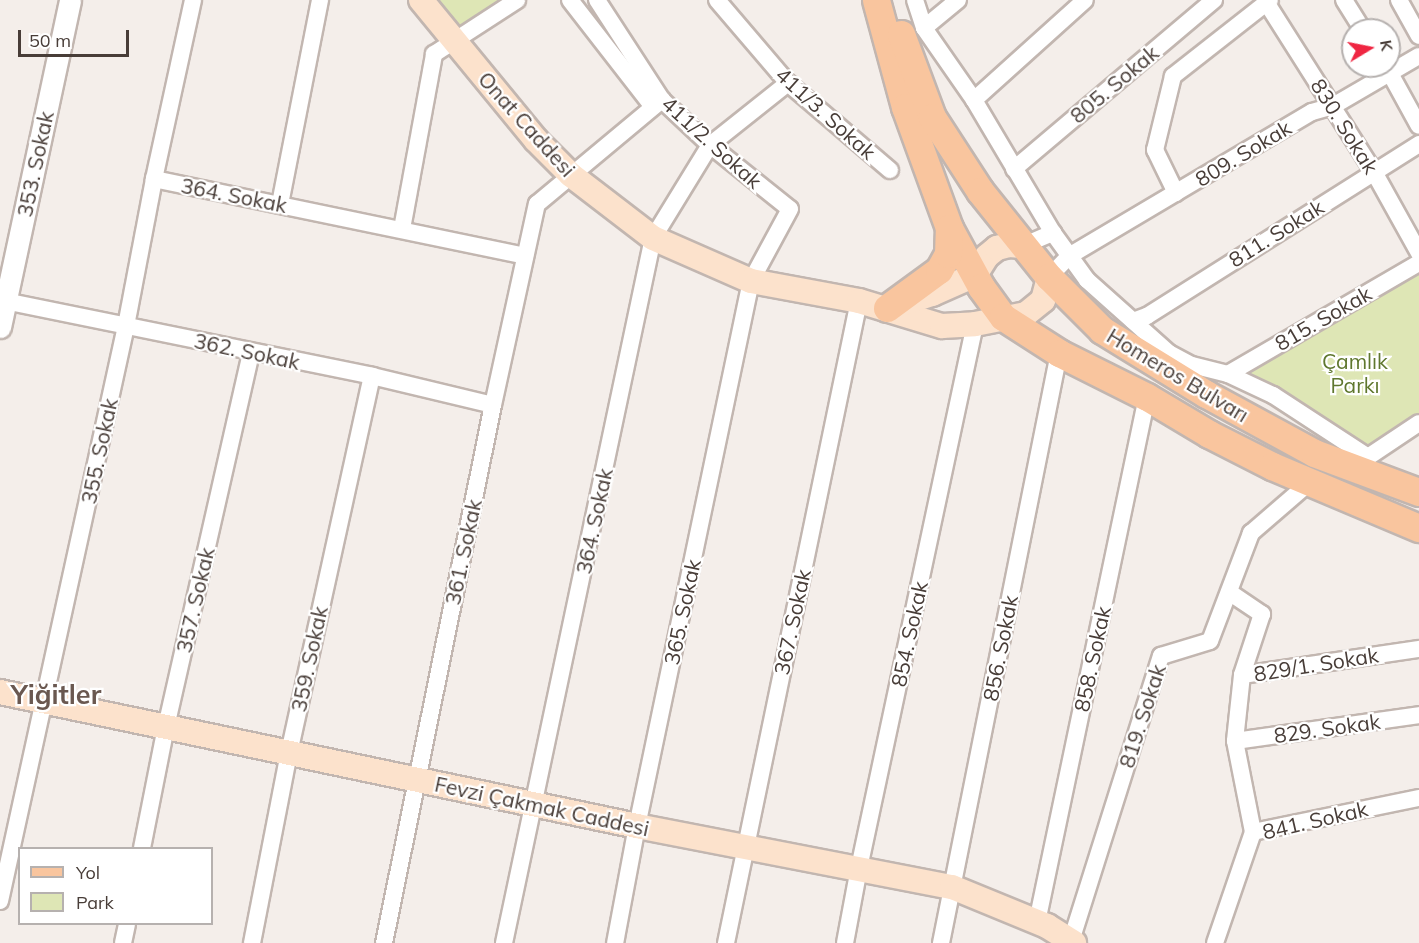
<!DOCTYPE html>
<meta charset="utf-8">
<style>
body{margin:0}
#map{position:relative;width:1419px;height:943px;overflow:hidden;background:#f4eeea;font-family:Mulish,sans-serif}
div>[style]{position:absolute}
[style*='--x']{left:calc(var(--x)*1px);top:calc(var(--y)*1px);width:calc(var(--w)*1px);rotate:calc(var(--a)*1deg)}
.green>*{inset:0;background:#dee6b5}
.roads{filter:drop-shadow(2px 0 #c2b6b0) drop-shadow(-2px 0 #c2b6b0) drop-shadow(0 2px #c2b6b0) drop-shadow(0 -2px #c2b6b0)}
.minor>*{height:16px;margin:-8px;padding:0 8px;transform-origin:8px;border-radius:8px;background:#fff}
.tertiary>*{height:21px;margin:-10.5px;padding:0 10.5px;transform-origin:10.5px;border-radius:10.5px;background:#fff}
.secondary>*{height:24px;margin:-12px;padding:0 12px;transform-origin:12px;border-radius:12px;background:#fce2cc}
.primary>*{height:27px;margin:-13.5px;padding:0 13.5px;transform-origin:13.5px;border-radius:13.5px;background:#f9c59e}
span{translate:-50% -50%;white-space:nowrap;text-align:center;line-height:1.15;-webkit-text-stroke:4.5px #fff;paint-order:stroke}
.street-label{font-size:21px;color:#483d38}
.park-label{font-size:21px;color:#5f772e}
.district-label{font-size:27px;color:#6a5850;font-weight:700}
.legend{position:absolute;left:18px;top:847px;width:195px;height:78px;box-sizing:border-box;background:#fff;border:2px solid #b6b1af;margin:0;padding:8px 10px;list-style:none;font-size:18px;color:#483d38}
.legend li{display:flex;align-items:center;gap:12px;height:30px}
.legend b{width:30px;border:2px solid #b6b1af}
.north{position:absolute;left:1341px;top:18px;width:60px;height:60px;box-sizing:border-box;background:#fff;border:2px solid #b6b1af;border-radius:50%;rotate:80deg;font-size:16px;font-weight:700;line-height:24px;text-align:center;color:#483d38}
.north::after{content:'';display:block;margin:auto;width:21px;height:27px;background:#ef2642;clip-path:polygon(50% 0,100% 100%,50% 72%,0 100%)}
.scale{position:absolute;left:18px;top:30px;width:111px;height:27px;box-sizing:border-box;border:3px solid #483d38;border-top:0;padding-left:8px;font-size:18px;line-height:21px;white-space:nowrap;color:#483d38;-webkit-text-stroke:4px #fff;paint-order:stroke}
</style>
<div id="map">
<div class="green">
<i style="clip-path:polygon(437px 0,503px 0,456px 28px)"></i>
<i style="clip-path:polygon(1419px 263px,1419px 423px,1368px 457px,1228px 374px)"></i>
</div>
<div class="roads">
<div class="minor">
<i style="--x:570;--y:0;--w:135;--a:52.2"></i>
<i style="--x:597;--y:0;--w:119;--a:57"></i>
<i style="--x:662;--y:100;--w:66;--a:43.2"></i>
<i style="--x:710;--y:145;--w:102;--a:38.7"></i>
<i style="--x:790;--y:209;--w:82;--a:118.4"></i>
<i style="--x:751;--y:281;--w:557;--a:101.81"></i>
<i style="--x:637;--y:826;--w:119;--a:100.6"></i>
<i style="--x:717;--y:0;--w:109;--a:49.5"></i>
<i style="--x:788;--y:83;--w:134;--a:40.5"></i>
<i style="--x:915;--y:0;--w:29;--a:72"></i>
<i style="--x:924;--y:28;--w:88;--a:55.2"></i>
<i style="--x:974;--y:100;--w:155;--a:59.3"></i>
<i style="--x:1053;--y:233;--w:58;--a:54.1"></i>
<i style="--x:1087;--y:280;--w:110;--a:41.7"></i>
<i style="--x:1169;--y:353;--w:26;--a:28"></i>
<i style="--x:1192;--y:365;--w:37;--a:14"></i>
<i style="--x:1228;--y:374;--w:50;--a:25"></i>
<i style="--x:1273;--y:395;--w:113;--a:33.1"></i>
<i style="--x:1368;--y:457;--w:61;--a:-33.7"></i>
<i style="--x:1344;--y:0;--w:36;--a:58"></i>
<i style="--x:1399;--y:0;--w:41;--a:60.9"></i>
<i style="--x:1266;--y:2;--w:201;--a:57.6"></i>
<i style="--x:1374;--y:172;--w:93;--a:60.9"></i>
<i style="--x:924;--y:28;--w:44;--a:-39.5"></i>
<i style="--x:1386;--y:66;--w:68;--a:61.2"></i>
<i style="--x:974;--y:100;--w:149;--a:-42"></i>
<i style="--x:1014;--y:169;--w:262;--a:-40.2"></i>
<i style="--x:154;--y:179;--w:379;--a:11.7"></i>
<i style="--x:1176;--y:193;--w:48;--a:-116"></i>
<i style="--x:1155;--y:150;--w:76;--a:-76.3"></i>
<i style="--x:1173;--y:76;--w:123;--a:-38.1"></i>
<i style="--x:280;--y:204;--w:208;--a:-78.9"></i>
<i style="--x:402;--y:229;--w:178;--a:-79.6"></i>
<i style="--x:434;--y:54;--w:99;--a:-33"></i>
<i style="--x:1022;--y:246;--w:34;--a:-23"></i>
<i style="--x:1049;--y:277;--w:29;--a:-46"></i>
<i style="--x:1069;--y:256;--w:282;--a:-30.7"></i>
<i style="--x:1312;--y:112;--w:22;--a:-16"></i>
<i style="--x:1333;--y:106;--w:99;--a:-30.2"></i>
<i style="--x:0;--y:300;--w:380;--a:11.5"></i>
<i style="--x:372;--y:376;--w:124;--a:13.5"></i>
<i style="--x:1133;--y:321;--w:15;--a:-20"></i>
<i style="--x:1147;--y:316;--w:322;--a:-32.3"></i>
<i style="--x:1228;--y:374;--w:221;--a:-30.2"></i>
<i style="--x:1229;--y:592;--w:40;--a:34"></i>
<i style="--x:1262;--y:614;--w:64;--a:108.2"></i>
<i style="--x:1242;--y:675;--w:66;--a:96.1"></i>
<i style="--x:1235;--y:741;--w:93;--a:78.8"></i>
<i style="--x:1242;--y:675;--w:179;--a:-8.4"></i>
<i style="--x:1235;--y:741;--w:186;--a:-8"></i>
<i style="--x:142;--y:848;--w:123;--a:-78.8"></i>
<i style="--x:166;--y:727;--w:384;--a:-77.2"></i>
<i style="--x:0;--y:901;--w:589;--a:-77.64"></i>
<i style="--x:126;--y:326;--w:150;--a:-79.2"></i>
<i style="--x:154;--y:179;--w:183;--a:-77.7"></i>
<i style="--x:1037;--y:922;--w:536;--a:-78.17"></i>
<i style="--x:1071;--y:941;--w:299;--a:-72.5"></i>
<i style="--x:1161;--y:656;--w:51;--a:-17"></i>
<i style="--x:1210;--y:641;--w:116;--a:-69.2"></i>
<i style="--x:1251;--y:533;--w:78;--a:-40.8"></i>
<i style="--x:123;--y:943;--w:19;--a:-78"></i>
<i style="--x:252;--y:943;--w:194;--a:-79"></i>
<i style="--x:289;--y:753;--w:386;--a:-77.6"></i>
<i style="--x:384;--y:943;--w:549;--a:-78.55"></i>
<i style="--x:493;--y:405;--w:206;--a:-77.7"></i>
<i style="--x:537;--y:204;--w:163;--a:-39.8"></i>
<i style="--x:504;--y:943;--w:721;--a:-78.07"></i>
<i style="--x:653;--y:238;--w:109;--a:-58.5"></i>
<i style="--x:710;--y:145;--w:100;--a:-38.5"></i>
<i style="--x:726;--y:943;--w:656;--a:-78.3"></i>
<i style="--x:845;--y:943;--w:76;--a:-79.4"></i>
<i style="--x:859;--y:868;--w:556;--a:-77.96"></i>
<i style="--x:941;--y:943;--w:602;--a:-78.69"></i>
<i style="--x:1215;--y:943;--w:117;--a:-71.1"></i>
<i style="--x:1253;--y:832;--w:169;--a:-11.6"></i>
</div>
<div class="tertiary">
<i style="--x:0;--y:327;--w:334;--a:-77.9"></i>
</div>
<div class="secondary">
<i style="--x:421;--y:0;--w:181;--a:50.6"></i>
<i style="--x:536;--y:140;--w:49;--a:45"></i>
<i style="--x:571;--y:175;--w:103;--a:37.5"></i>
<i style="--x:653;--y:238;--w:107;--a:23.7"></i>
<i style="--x:751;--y:281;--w:110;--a:10.5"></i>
<i style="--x:859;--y:301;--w:87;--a:16.8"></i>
<i style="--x:942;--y:326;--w:33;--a:-3"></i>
<i style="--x:975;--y:324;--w:52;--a:-11.1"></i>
<i style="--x:1026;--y:314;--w:22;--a:-39"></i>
<i style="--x:1043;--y:300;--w:24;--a:-75"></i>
<i style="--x:895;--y:306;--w:39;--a:-18"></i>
<i style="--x:932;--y:294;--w:47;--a:-23.8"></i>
<i style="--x:975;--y:275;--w:22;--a:-58"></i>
<i style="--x:987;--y:256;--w:13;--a:-39"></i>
<i style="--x:997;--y:248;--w:12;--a:-14"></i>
<i style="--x:1009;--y:245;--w:13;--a:4"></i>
<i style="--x:0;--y:692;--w:651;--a:11.88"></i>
<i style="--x:637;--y:826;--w:321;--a:11"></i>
<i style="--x:952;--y:887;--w:103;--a:22.3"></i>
<i style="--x:1047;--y:926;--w:32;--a:32"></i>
</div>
<div class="primary">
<i style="--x:876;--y:0;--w:111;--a:74.8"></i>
<i style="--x:905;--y:107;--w:129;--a:70"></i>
<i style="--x:949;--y:228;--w:67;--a:61.5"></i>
<i style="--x:981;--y:287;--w:37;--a:54"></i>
<i style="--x:1003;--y:317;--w:67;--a:32.7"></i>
<i style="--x:1059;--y:353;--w:98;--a:26.6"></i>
<i style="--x:1147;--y:397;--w:72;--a:30.8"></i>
<i style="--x:1209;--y:434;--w:71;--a:26.9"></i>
<i style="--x:1272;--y:466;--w:160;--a:22.9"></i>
<i style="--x:901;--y:34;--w:89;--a:69.5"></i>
<i style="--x:932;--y:117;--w:88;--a:57"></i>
<i style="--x:980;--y:191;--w:110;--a:51.3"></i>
<i style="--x:1049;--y:277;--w:75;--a:45"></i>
<i style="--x:1102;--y:330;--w:122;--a:31.6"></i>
<i style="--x:1206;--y:394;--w:123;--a:28.6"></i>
<i style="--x:1314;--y:453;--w:112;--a:20.4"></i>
<i style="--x:887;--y:308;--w:64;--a:-36.2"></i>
<i style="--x:939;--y:270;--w:18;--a:-61"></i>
<i style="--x:948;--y:254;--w:26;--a:-88"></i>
</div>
</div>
<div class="street-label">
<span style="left:1114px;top:84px;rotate:-40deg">805. Sokak</span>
<span style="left:826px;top:113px;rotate:42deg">411/3. Sokak</span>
<span style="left:527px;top:124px;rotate:48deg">Onat Caddesi</span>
<span style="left:1345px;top:126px;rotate:58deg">830. Sokak</span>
<span style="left:712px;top:142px;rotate:42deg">411/2. Sokak</span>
<span style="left:1243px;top:153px;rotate:-31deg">809. Sokak</span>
<span style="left:35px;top:164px;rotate:-78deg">353. Sokak</span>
<span style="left:234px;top:195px;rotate:11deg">364. Sokak</span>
<span style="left:1276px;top:233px;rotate:-32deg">811. Sokak</span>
<span style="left:1323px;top:318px;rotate:-30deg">815. Sokak</span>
<span style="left:247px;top:351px;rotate:12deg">362. Sokak</span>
<span style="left:1178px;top:375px;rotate:31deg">Homeros Bulvarı</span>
<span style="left:99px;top:451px;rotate:-78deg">355. Sokak</span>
<span style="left:594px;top:521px;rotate:-78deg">364. Sokak</span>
<span style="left:463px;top:552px;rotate:-78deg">361. Sokak</span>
<span style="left:195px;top:600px;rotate:-77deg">357. Sokak</span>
<span style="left:682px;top:612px;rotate:-78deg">365. Sokak</span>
<span style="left:792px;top:622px;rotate:-78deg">367. Sokak</span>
<span style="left:909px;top:634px;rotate:-78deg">854. Sokak</span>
<span style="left:1000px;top:648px;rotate:-79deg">856. Sokak</span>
<span style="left:309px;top:659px;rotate:-78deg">359. Sokak</span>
<span style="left:1092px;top:659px;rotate:-78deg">858. Sokak</span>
<span style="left:1316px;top:664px;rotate:-9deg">829/1. Sokak</span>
<span style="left:1142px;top:716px;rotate:-72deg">819. Sokak</span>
<span style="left:1327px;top:728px;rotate:-8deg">829. Sokak</span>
<span style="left:542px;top:806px;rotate:12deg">Fevzi Çakmak Caddesi</span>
<span style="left:1315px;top:820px;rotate:-13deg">841. Sokak</span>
</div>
<div class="park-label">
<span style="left:1355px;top:373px">Çamlık<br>Parkı</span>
</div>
<div class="district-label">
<span style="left:56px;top:695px">Yiğitler</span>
</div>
<ul class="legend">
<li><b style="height:8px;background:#f9c59e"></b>Yol</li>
<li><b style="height:16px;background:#dee6b5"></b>Park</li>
</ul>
<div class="north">K</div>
<div class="scale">50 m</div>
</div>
